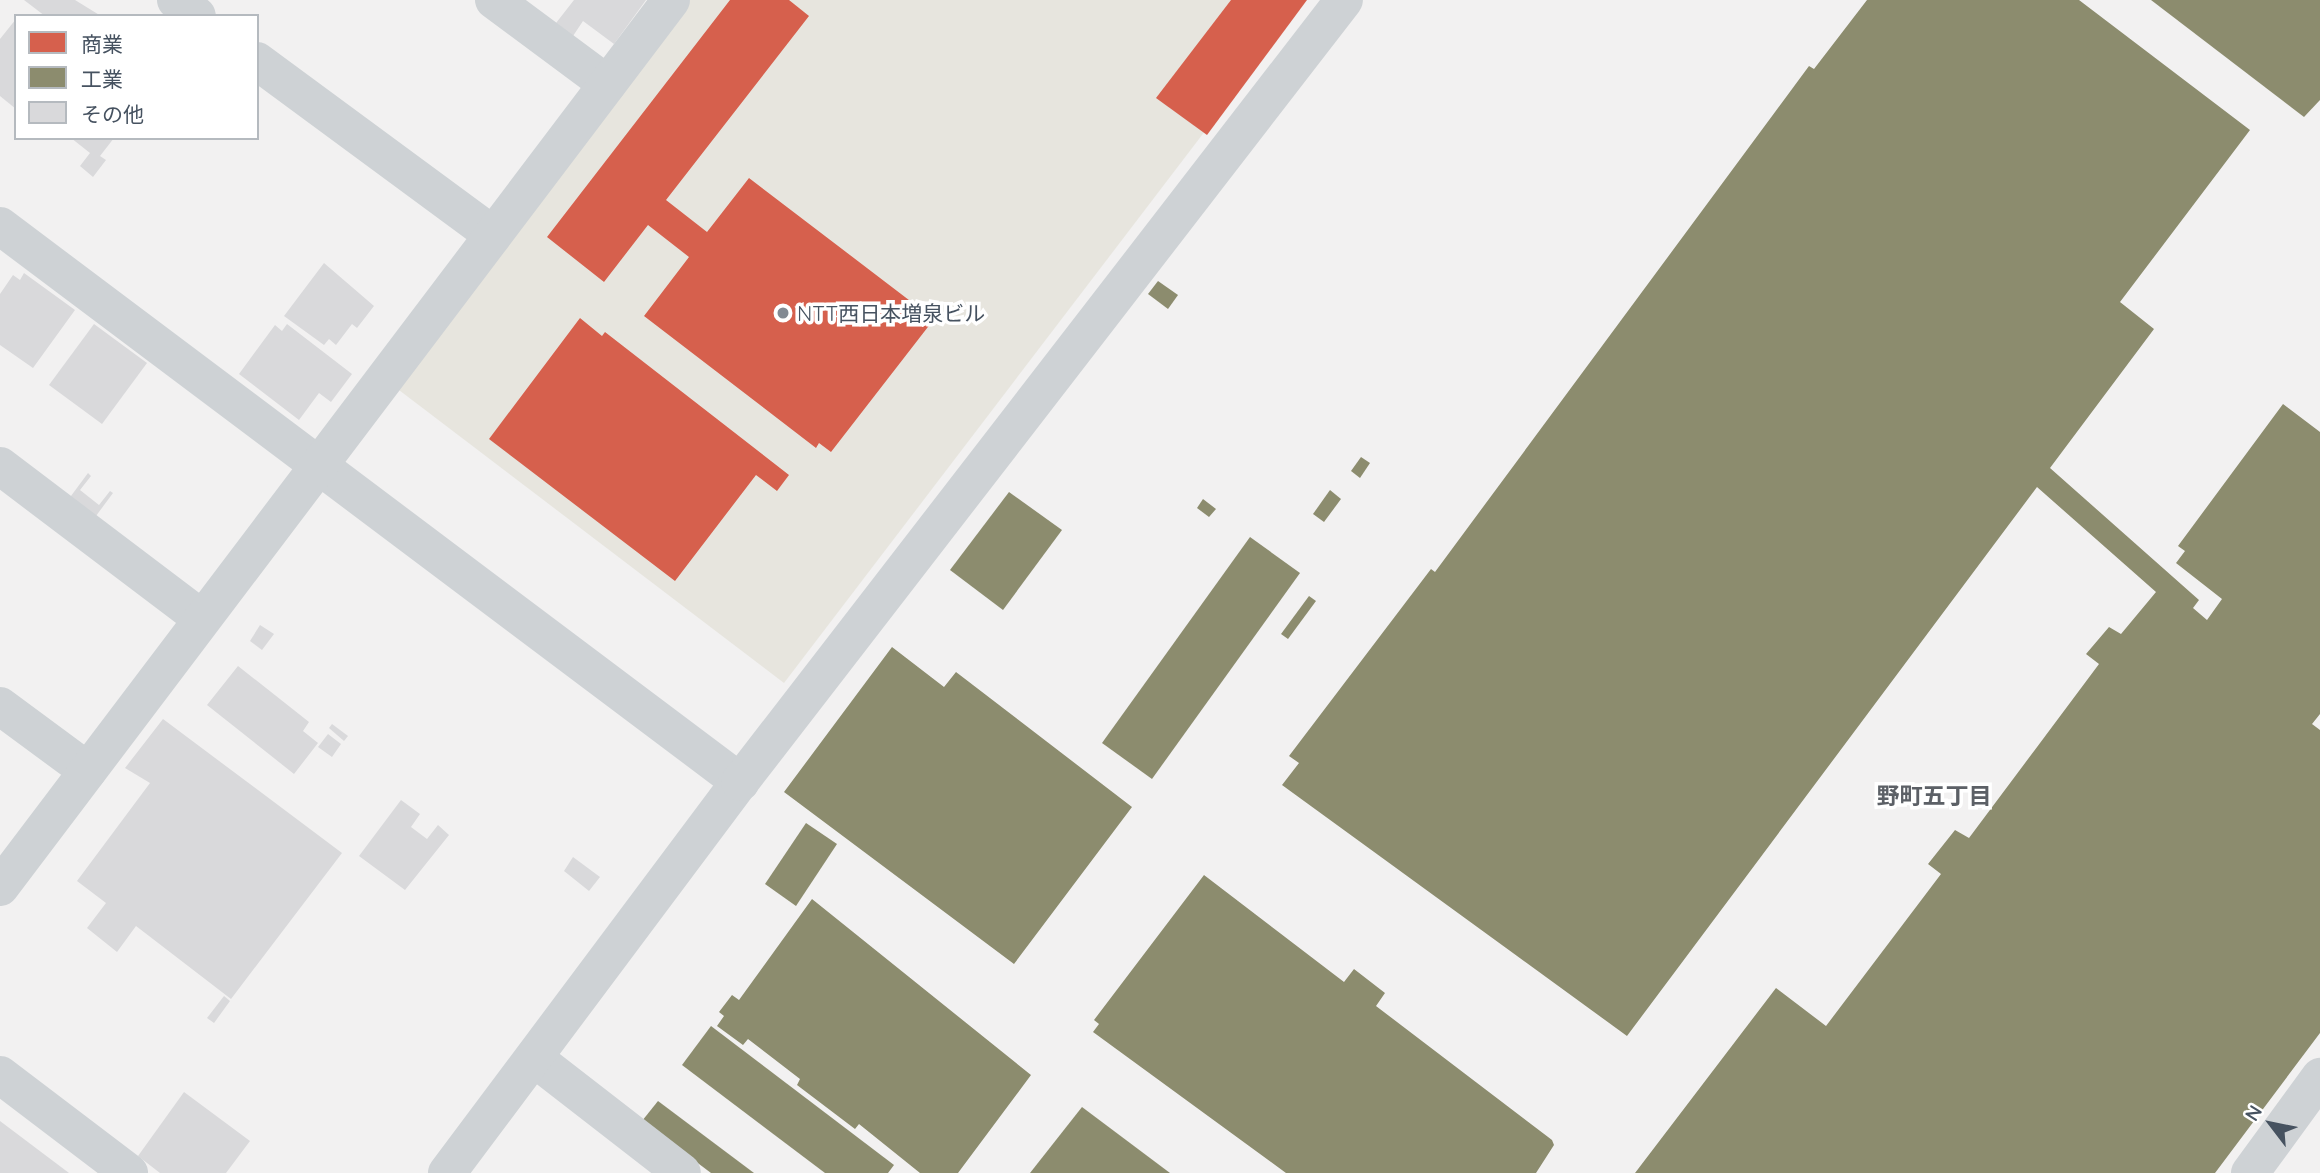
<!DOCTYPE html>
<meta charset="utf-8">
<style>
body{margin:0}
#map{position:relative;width:2320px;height:1173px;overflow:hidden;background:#f2f1f1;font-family:Quicksand,"Noto Sans JP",sans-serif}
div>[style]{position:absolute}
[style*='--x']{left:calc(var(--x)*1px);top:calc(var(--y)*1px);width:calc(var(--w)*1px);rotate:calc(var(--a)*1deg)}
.commercial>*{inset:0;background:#e7e5de}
.shops>*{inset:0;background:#d6604d}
.industry>*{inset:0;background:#8c8c6e}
.building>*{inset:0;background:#d9d9db}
.street>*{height:38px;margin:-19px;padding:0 19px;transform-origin:19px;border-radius:19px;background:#ced2d5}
.dots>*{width:19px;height:19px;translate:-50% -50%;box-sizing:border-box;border:4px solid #fff;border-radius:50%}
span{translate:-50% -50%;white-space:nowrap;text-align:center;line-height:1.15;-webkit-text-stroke:7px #fff;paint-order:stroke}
.poi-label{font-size:21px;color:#465260}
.left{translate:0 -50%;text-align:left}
.neighbourhood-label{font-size:23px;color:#5c6066;font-weight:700}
.legend{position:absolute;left:14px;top:14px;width:245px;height:126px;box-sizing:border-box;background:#fff;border:2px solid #b5babf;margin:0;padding:9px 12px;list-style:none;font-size:21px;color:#465260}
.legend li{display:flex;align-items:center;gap:14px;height:35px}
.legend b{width:35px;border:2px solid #b5babf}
.north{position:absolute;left:2236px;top:1089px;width:70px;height:70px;-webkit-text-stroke:5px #fff;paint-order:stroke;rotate:302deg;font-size:19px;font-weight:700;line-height:28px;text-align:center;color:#465260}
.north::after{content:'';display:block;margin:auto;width:24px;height:32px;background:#465260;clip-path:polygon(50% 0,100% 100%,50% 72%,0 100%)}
</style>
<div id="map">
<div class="commercial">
<i style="clip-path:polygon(689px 0,1305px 0,784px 683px,395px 387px)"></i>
</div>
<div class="shops">
<i style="clip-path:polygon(730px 0,789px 0,809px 16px,666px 200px,707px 232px,749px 178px,922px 310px,919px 314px,931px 323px,831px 452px,819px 443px,816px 448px,644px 316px,689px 257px,648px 225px,604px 282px,547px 237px)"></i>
<i style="clip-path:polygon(1231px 0,1307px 0,1207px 135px,1156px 98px)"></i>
<i style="clip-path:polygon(580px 318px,602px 336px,605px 332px,789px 475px,777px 491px,756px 475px,675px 581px,489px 439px)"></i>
</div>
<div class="industry">
<i style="clip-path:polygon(1867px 0,2079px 0,2250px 130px,2120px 302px,2154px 329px,2050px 468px,2199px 600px,2193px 608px,2207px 620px,2222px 599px,2176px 563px,2185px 551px,2178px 546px,2283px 404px,2320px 432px,2320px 714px,2312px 724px,2320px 730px,2320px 1033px,2215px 1173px,1635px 1173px,1776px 988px,1826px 1026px,1941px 874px,1928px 864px,1955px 830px,1969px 838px,2099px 664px,2086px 654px,2109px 627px,2121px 634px,2156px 592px,2037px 487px,1627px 1036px,1282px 785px,1299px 763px,1289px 756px,1431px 569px,1435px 572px,1809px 66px,1814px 69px)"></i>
<i style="clip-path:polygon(2151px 0,2320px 0,2320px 100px,2304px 117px)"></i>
<i style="clip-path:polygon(1158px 281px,1178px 295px,1168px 309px,1148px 294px)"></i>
<i style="clip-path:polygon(1361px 457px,1370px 463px,1360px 478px,1351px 471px)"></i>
<i style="clip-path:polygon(1330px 490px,1341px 499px,1324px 522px,1313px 514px)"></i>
<i style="clip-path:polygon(1009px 492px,1062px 530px,1003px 610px,950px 570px)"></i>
<i style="clip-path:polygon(1203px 499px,1216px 509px,1209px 517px,1197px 508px)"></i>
<i style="clip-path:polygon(1250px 537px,1300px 573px,1152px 779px,1102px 743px)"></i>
<i style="clip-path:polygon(1309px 596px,1316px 601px,1288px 639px,1281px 634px)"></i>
<i style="clip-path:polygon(892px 647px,944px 687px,956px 672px,1132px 807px,1014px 964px,784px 792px)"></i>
<i style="clip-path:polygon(806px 823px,837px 844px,796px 906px,765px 884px)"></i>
<i style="clip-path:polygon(1204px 875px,1344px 982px,1354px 969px,1385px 993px,1376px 1006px,1552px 1140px,1554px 1145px,1536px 1173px,1286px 1173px,1093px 1032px,1099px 1024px,1094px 1020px)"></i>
<i style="clip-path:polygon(812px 899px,1031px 1075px,958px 1173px,920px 1173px,859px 1124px,855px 1129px,797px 1085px,800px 1079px,748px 1039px,743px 1045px,717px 1026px,724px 1016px,719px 1012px,732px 995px,739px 1000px)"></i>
<i style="clip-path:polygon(711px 1026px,894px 1165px,888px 1173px,825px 1173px,682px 1065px)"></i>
<i style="clip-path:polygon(658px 1101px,754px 1173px,711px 1173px,642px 1121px)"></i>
<i style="clip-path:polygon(1082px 1107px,1170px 1173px,1030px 1173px)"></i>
</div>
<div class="building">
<i style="clip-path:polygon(24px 0,75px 0,101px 16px,45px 16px)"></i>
<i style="clip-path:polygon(574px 0,646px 0,614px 44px,583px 21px,573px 36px,556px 23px)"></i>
<i style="clip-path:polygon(16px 19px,16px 109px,0 96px,0 39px)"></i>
<i style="clip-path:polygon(71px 138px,114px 138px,100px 156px,106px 160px,93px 177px,80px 166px,90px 153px)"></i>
<i style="clip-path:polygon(324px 263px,374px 306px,357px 328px,352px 324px,336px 345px,329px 339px,324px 345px,284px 316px)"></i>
<i style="clip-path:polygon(24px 273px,75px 310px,33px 368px,0 345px,0 294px,13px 275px,20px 280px)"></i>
<i style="clip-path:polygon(94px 324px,147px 363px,102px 424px,49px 385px)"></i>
<i style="clip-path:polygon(287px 324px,352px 374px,331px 402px,319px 393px,299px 420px,239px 374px,275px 325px,282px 331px)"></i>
<i style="clip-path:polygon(88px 473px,91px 476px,80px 490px,99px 505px,110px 491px,113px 493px,93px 520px,68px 500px)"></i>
<i style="clip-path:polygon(260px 625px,274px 634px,262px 650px,250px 641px)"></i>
<i style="clip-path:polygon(238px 666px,309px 722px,303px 731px,318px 743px,294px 774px,207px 705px)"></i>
<i style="clip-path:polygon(163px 719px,342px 853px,231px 999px,136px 926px,117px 952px,87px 928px,106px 903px,77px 881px,150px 783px,125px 768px)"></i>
<i style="clip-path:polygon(332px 724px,348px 736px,344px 741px,329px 728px)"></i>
<i style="clip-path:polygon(328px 734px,341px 744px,332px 757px,318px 747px)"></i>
<i style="clip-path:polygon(401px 800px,420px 814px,411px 827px,427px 839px,438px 825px,449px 835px,405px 890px,359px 856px)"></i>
<i style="clip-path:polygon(573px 857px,600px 877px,589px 891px,564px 871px)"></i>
<i style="clip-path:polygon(224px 996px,230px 1001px,214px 1023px,207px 1018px)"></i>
<i style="clip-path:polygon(184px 1092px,250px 1141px,226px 1173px,160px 1173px,138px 1156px)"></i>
<i style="clip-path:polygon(0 1121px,69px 1173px,0 1173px)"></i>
</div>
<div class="street">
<i style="--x:176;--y:0;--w:26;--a:37"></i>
<i style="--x:494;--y:0;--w:141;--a:36.6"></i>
<i style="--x:257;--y:61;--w:293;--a:36.4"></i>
<i style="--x:0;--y:226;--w:926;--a:36.92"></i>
<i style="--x:0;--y:466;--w:253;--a:37.1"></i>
<i style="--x:0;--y:706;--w:109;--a:36.5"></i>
<i style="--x:0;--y:887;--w:1112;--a:-52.89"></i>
<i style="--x:534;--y:1058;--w:187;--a:37.8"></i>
<i style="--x:0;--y:1075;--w:162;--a:37.2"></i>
<i style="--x:447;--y:1173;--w:489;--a:-53.2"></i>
<i style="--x:740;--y:782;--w:988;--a:-52.32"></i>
<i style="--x:2250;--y:1173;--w:119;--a:-53.9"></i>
</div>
<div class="dots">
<i style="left:783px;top:313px;background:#828a93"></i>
</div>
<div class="poi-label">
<span class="left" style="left:797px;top:313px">NTT西日本増泉ビル</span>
</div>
<div class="neighbourhood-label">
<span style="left:1934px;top:796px">野町五丁目</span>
</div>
<ul class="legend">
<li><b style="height:19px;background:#d6604d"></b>商業</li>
<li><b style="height:19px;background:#8c8c6e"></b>工業</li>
<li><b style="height:19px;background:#d9d9db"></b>その他</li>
</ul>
<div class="north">N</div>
</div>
